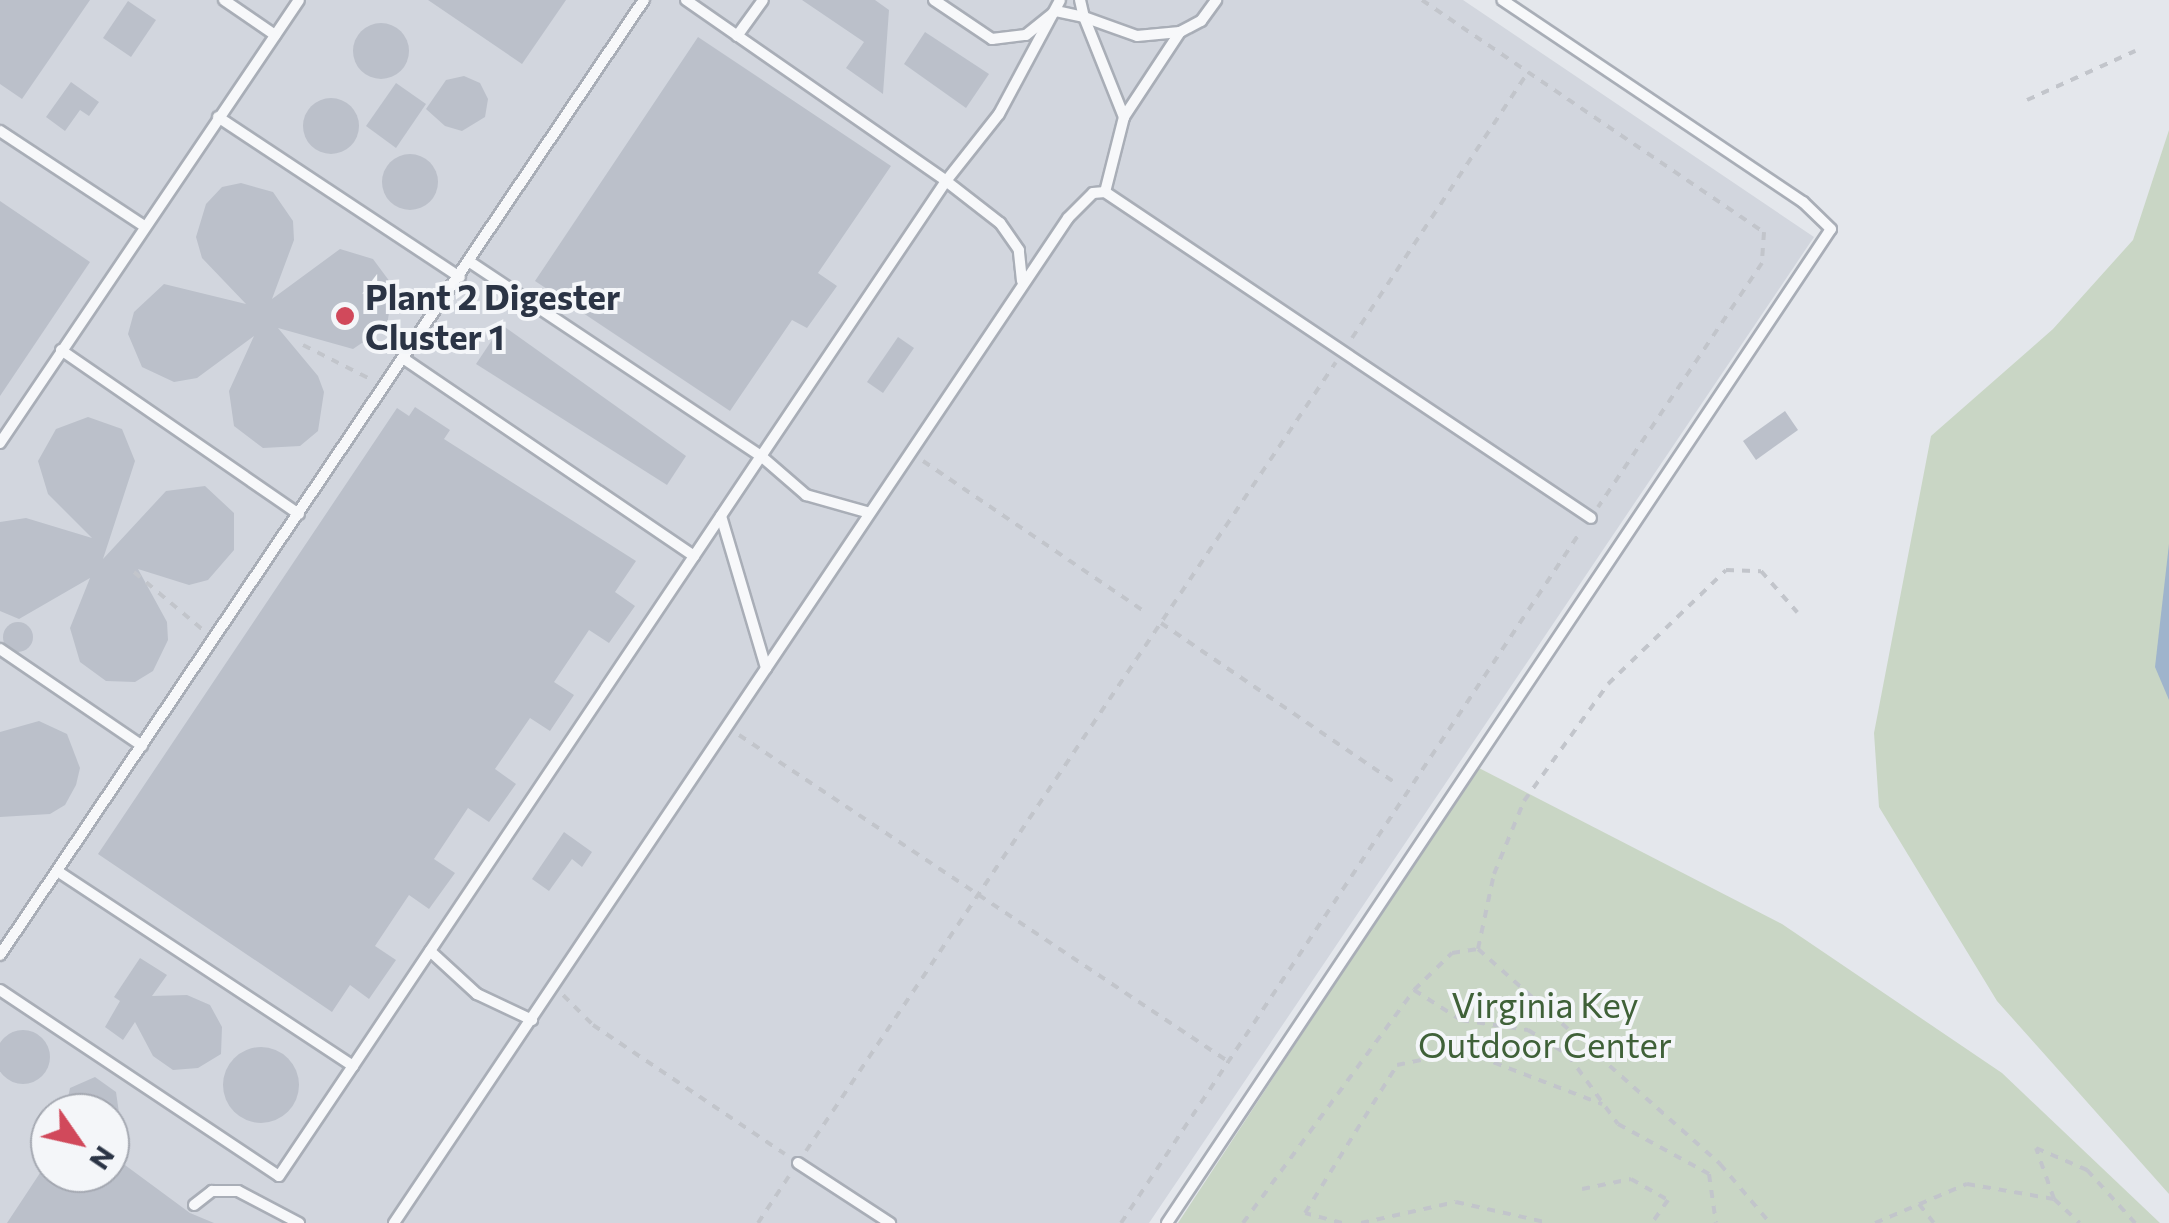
<!DOCTYPE html>
<style>
body{margin:0}
#map{position:relative;width:2169px;height:1223px;overflow:hidden;background:#e4e7ec;font-family:Commissioner,sans-serif}
div>[style]{position:absolute}
[style*='--x']{left:calc(var(--x)*1px);top:calc(var(--y)*1px);width:calc(var(--w)*1px);rotate:calc(var(--a)*1deg)}
.built>*{inset:0;background:#d2d6de}
.green>*{inset:0;background:#c9d6c5}
.water>*{inset:0;background:#9fb4cc}
.building>*{inset:0;background:#bbc0ca}
.round{border-radius:50%}
.path>*{height:4px;margin-top:-2px;transform-origin:0;background:repeating-linear-gradient(90deg,#c2c5cb 0 8px,transparent 0 16px)}
.roads{filter:drop-shadow(2px 0 #a9aeb7) drop-shadow(-2px 0 #a9aeb7) drop-shadow(0 2px #a9aeb7) drop-shadow(0 -2px #a9aeb7)}
.lane>*{height:10px;margin:-5px;padding:0 5px;transform-origin:5px;border-radius:5px;background:#f7f8fa}
.dots>*{width:28px;height:28px;translate:-50% -50%;box-sizing:border-box;border:5px solid #f4f6f9;border-radius:50%}
span{translate:-50% -50%;white-space:nowrap;text-align:center;line-height:1.15;-webkit-text-stroke:8px #f4f6f9;paint-order:stroke}
.poi-label{font-size:35px;color:#2b3445;font-weight:700}
.left{translate:0 -50%;text-align:left}
.park-label{font-size:35px;color:#3f6138}
.north{position:absolute;left:30px;top:1093px;width:100px;height:100px;box-sizing:border-box;background:#f4f6f9;border:2px solid #a4a8b1;border-radius:50%;rotate:124deg;font-size:28px;font-weight:700;line-height:40px;text-align:center;color:#2b3445}
.north::after{content:'';display:block;margin:auto;width:35px;height:45px;background:#d1495b;clip-path:polygon(50% 0,100% 100%,50% 72%,0 100%)}
</style>
<div id="map">
<div class="built">
<i style="clip-path:polygon(evenodd,0 0,1463px 0,1814px 237px,1149px 1223px,0 1223px,0 0,50px 1113px,110px 1113px,110px 1173px,50px 1173px,50px 1113px)"></i>
</div>
<div class="green">
<i style="clip-path:polygon(2169px 130px,2169px 1194px,1997px 1001px,1879px 807px,1874px 733px,1931px 436px,2053px 329px,2133px 240px)"></i>
<i style="clip-path:polygon(1477px 767px,1782px 924px,2002px 1073px,2160px 1223px,1178px 1223px)"></i>
</div>
<div class="water">
<i style="clip-path:polygon(2169px 544px,2169px 700px,2155px 667px)"></i>
</div>
<div class="building">
<i style="clip-path:polygon(0 0,90px 0,22px 99px,0 84px)"></i>
<i style="clip-path:polygon(428px 0,566px 0,522px 64px)"></i>
<i style="clip-path:polygon(802px 0,875px 0,889px 10px,883px 94px,846px 68px,864px 42px)"></i>
<i style="clip-path:polygon(128px 1px,156px 20px,131px 57px,103px 38px)"></i>
<i class="round" style="left:353px;top:23px;width:56px;height:56px"></i>
<i style="clip-path:polygon(925px 32px,989px 74px,966px 108px,904px 64px)"></i>
<i style="clip-path:polygon(698px 37px,891px 166px,818px 273px,837px 286px,807px 328px,792px 320px,730px 411px,535px 281px)"></i>
<i style="clip-path:polygon(464px 76px,480px 83px,488px 99px,485px 117px,462px 131px,445px 126px,426px 109px,446px 80px)"></i>
<i style="clip-path:polygon(71px 82px,99px 102px,89px 116px,80px 110px,65px 131px,46px 117px)"></i>
<i style="clip-path:polygon(396px 83px,426px 104px,396px 148px,366px 126px)"></i>
<i class="round" style="left:303px;top:98px;width:56px;height:56px"></i>
<i class="round" style="left:382px;top:154px;width:56px;height:56px"></i>
<i style="clip-path:polygon(241px 183px,273px 192px,293px 221px,294px 240px,272px 299px,340px 249px,373px 259px,393px 286px,387px 326px,353px 349px,278px 328px,318px 376px,324px 392px,318px 431px,300px 446px,263px 448px,234px 426px,229px 391px,254px 336px,197px 378px,174px 382px,142px 367px,128px 334px,134px 312px,164px 284px,246px 304px,202px 258px,196px 237px,206px 204px,222px 187px)"></i>
<i style="clip-path:polygon(0 201px,90px 262px,0 396px)"></i>
<i style="clip-path:polygon(502px 325px,686px 456px,667px 485px,476px 364px)"></i>
<i style="clip-path:polygon(898px 337px,914px 348px,883px 393px,867px 382px)"></i>
<i style="clip-path:polygon(415px 407px,450px 430px,444px 439px,636px 561px,615px 592px,635px 606px,609px 643px,589px 630px,554px 682px,574px 695px,550px 731px,530px 718px,495px 769px,516px 784px,489px 822px,468px 808px,434px 859px,455px 873px,429px 909px,409px 895px,375px 946px,396px 960px,369px 999px,350px 985px,332px 1012px,98px 854px,397px 408px,409px 416px)"></i>
<i style="clip-path:polygon(1785px 411px,1798px 430px,1756px 460px,1743px 441px)"></i>
<i style="clip-path:polygon(88px 417px,122px 429px,135px 461px,103px 559px,166px 491px,205px 486px,234px 513px,234px 550px,208px 580px,189px 585px,138px 569px,167px 622px,168px 640px,153px 671px,135px 682px,106px 681px,80px 662px,70px 628px,90px 578px,19px 619px,0 611px,0 522px,26px 518px,92px 538px,48px 494px,38px 461px,56px 429px)"></i>
<i class="round" style="left:3px;top:622px;width:30px;height:30px"></i>
<i style="clip-path:polygon(39px 721px,67px 734px,80px 768px,76px 785px,65px 805px,50px 814px,0 817px,0 732px)"></i>
<i style="clip-path:polygon(564px 832px,592px 852px,582px 867px,572px 859px,549px 891px,532px 879px)"></i>
<i style="clip-path:polygon(140px 958px,167px 975px,152px 996px,187px 995px,210px 1005px,222px 1027px,221px 1054px,198px 1068px,173px 1070px,153px 1056px,135px 1022px,123px 1040px,105px 1027px,120px 1001px,114px 997px)"></i>
<i class="round" style="left:-4px;top:1030px;width:54px;height:54px"></i>
<i class="round" style="left:223px;top:1047px;width:76px;height:76px"></i>
<i style="clip-path:polygon(95px 1077px,116px 1092px,119px 1113px,65px 1113px,70px 1088px)"></i>
<i style="clip-path:polygon(110px 1154px,190px 1213px,214px 1223px,7px 1223px,40px 1173px,110px 1173px)"></i>
</div>
<div class="path">
<i style="--x:1422;--y:0;--w:413;--a:34.2"></i>
<i style="--x:1764;--y:232;--w:31;--a:94"></i>
<i style="--x:1762;--y:263;--w:294;--a:123.9"></i>
<i style="--x:2027;--y:100;--w:119;--a:-24.4"></i>
<i style="--x:1352;--y:338;--w:320;--a:-56.5"></i>
<i style="--x:303;--y:345;--w:77;--a:26.9"></i>
<i style="--x:923;--y:461;--w:267;--a:34.2"></i>
<i style="--x:134;--y:572;--w:89;--a:40"></i>
<i style="--x:1161;--y:623;--w:281;--a:34.3"></i>
<i style="--x:739;--y:735;--w:585;--a:33.72"></i>
<i style="--x:1478;--y:949;--w:77;--a:-78"></i>
<i style="--x:1494;--y:874;--w:79;--a:-67.7"></i>
<i style="--x:1524;--y:801;--w:144;--a:-54.3"></i>
<i style="--x:1608;--y:684;--w:164;--a:-44"></i>
<i style="--x:1726;--y:570;--w:35;--a:2"></i>
<i style="--x:1761;--y:571;--w:55;--a:48.7"></i>
<i style="--x:1414;--y:990;--w:53;--a:-44.2"></i>
<i style="--x:1452;--y:953;--w:26;--a:-9"></i>
<i style="--x:1478;--y:949;--w:324;--a:41.6"></i>
<i style="--x:1720;--y:1164;--w:77;--a:49.7"></i>
<i style="--x:563;--y:995;--w:42;--a:45"></i>
<i style="--x:593;--y:1025;--w:231;--a:33.9"></i>
<i style="--x:806;--y:1151;--w:950;--a:-56.11"></i>
<i style="--x:1582;--y:1189;--w:50;--a:-11.5"></i>
<i style="--x:1631;--y:1179;--w:43;--a:29.6"></i>
<i style="--x:1668;--y:1200;--w:28;--a:125"></i>
<i style="--x:2054;--y:1199;--w:54;--a:-109.4"></i>
<i style="--x:2036;--y:1148;--w:56;--a:23.3"></i>
<i style="--x:2087;--y:1170;--w:72;--a:47.8"></i>
<i style="--x:1919;--y:1204;--w:24;--a:52"></i>
<i style="--x:758;--y:1223;--w:56;--a:-56.6"></i>
<i style="--x:1121;--y:1223;--w:831;--a:-56.39"></i>
<i style="--x:1243;--y:1223;--w:289;--a:-53.7"></i>
<i style="--x:1414;--y:990;--w:56;--a:32.6"></i>
<i style="--x:1461;--y:1020;--w:68;--a:8.5"></i>
<i style="--x:1528;--y:1030;--w:47;--a:32"></i>
<i style="--x:1568;--y:1055;--w:85;--a:54.1"></i>
<i style="--x:1618;--y:1124;--w:104;--a:28.8"></i>
<i style="--x:1709;--y:1174;--w:49;--a:81.9"></i>
<i style="--x:1342;--y:1223;--w:38;--a:-165"></i>
<i style="--x:1305;--y:1213;--w:174;--a:-58.1"></i>
<i style="--x:1397;--y:1065;--w:68;--a:-11.8"></i>
<i style="--x:1464;--y:1051;--w:148;--a:21"></i>
<i style="--x:1361;--y:1223;--w:97;--a:-12.5"></i>
<i style="--x:1456;--y:1202;--w:95;--a:12.7"></i>
<i style="--x:1875;--y:1223;--w:100;--a:-23"></i>
<i style="--x:1967;--y:1184;--w:88;--a:9.8"></i>
<i style="--x:2054;--y:1199;--w:35;--a:43"></i>
</div>
<div class="roads">
<div class="lane">
<i style="--x:224;--y:0;--w:62;--a:34.5"></i>
<i style="--x:686;--y:0;--w:317;--a:34.8"></i>
<i style="--x:946;--y:181;--w:331;--a:123.9"></i>
<i style="--x:761;--y:456;--w:60;--a:40.9"></i>
<i style="--x:806;--y:495;--w:66;--a:15.7"></i>
<i style="--x:934;--y:0;--w:70;--a:33.9"></i>
<i style="--x:992;--y:39;--w:34;--a:-7"></i>
<i style="--x:1026;--y:35;--w:38;--a:-39"></i>
<i style="--x:1056;--y:11;--w:29;--a:12"></i>
<i style="--x:1084;--y:17;--w:108;--a:68.2"></i>
<i style="--x:1124;--y:117;--w:77;--a:104.2"></i>
<i style="--x:1080;--y:0;--w:17;--a:77"></i>
<i style="--x:1084;--y:17;--w:56;--a:19.7"></i>
<i style="--x:1137;--y:36;--w:43;--a:-5.3"></i>
<i style="--x:1180;--y:32;--w:24;--a:-28"></i>
<i style="--x:1201;--y:21;--w:26;--a:-54"></i>
<i style="--x:737;--y:36;--w:44;--a:-54.2"></i>
<i style="--x:218;--y:117;--w:290;--a:33.5"></i>
<i style="--x:1124;--y:117;--w:102;--a:-56.6"></i>
<i style="--x:0;--y:131;--w:173;--a:33.4"></i>
<i style="--x:470;--y:262;--w:350;--a:33.7"></i>
<i style="--x:761;--y:456;--w:120;--a:123.8"></i>
<i style="--x:1022;--y:281;--w:31;--a:-96"></i>
<i style="--x:1019;--y:250;--w:33;--a:-125"></i>
<i style="--x:1000;--y:223;--w:68;--a:-142.1"></i>
<i style="--x:946;--y:181;--w:85;--a:-51.7"></i>
<i style="--x:999;--y:114;--w:129;--a:-61.8"></i>
<i style="--x:61;--y:350;--w:289;--a:34.6"></i>
<i style="--x:0;--y:443;--w:534;--a:-55.98"></i>
<i style="--x:721;--y:516;--w:159;--a:73.5"></i>
<i style="--x:0;--y:649;--w:172;--a:34.3"></i>
<i style="--x:430;--y:951;--w:64;--a:42.5"></i>
<i style="--x:477;--y:994;--w:61;--a:25.3"></i>
<i style="--x:0;--y:955;--w:1152;--a:-56.01"></i>
<i style="--x:0;--y:990;--w:335;--a:33.7"></i>
<i style="--x:279;--y:1176;--w:133;--a:-56.1"></i>
<i style="--x:353;--y:1066;--w:354;--a:-146.6"></i>
<i style="--x:353;--y:1066;--w:613;--a:-56.23"></i>
<i style="--x:694;--y:556;--w:351;--a:-145.8"></i>
<i style="--x:798;--y:1163;--w:110;--a:33.1"></i>
<i style="--x:194;--y:1205;--w:23;--a:-38"></i>
<i style="--x:212;--y:1191;--w:26;--a:0"></i>
<i style="--x:238;--y:1191;--w:69;--a:27.7"></i>
<i style="--x:394;--y:1223;--w:1210;--a:-56.15"></i>
<i style="--x:1068;--y:218;--w:35;--a:-45"></i>
<i style="--x:1093;--y:193;--w:12;--a:-5"></i>
<i style="--x:1105;--y:192;--w:585;--a:33.85"></i>
<i style="--x:1167;--y:1223;--w:1195;--a:-56.26"></i>
<i style="--x:1831;--y:229;--w:39;--a:-136"></i>
<i style="--x:1803;--y:202;--w:362;--a:-146.1"></i>
</div>
</div>
<div class="dots">
<i style="left:345px;top:316px;background:#d1495b"></i>
</div>
<div class="poi-label">
<span class="left" style="left:365px;top:316px">Plant 2 Digester<br>Cluster 1</span>
</div>
<div class="park-label">
<span style="left:1545px;top:1024px">Virginia Key<br>Outdoor Center</span>
</div>
<div class="north">N</div>
</div>
